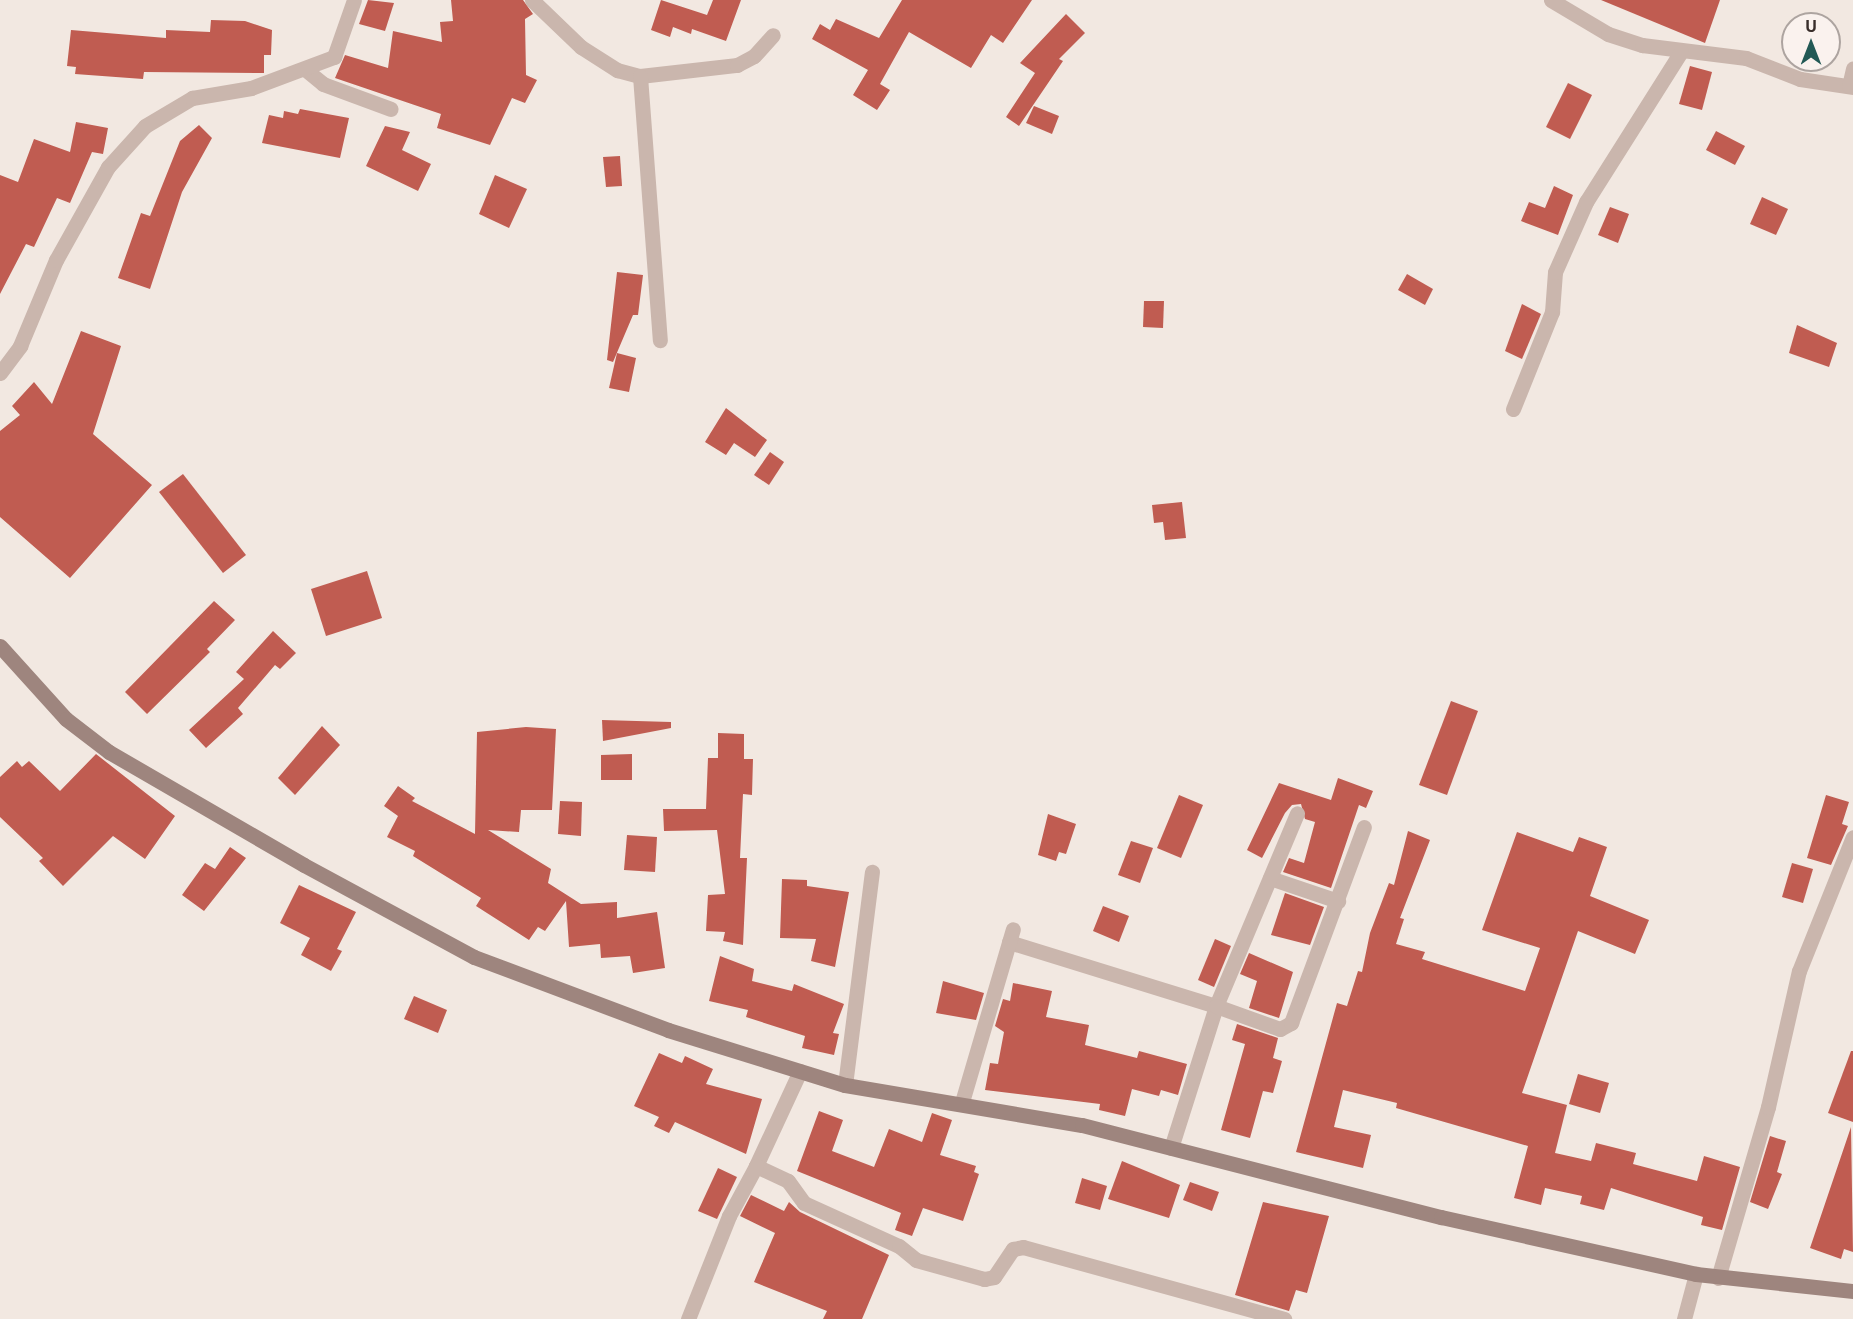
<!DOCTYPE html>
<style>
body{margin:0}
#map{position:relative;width:1853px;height:1319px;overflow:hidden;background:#f2e8e1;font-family:"Open Sans",sans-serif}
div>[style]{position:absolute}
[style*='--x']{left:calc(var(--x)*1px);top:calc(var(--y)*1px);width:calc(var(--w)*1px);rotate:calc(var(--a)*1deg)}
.building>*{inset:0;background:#c05c51}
.minor>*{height:15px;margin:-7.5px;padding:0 7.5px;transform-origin:7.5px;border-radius:7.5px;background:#cab6ad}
.secondary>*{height:15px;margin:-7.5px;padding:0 7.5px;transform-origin:7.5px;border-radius:7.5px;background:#9e857e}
span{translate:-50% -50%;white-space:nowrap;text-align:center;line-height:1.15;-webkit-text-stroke:6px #faf2ee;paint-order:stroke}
.north{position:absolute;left:1781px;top:12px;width:60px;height:60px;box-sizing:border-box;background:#faf2ee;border:2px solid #ada4a0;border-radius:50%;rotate:0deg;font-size:16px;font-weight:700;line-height:24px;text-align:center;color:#392e2b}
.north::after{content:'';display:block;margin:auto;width:21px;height:27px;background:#225955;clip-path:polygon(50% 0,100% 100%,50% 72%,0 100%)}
</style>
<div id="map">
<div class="building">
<i style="clip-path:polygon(368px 0,394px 3px,385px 31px,359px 24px)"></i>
<i style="clip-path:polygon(451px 0,523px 0,533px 14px,525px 19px,526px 75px,537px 80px,525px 103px,512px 98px,490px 145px,437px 128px,441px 114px,335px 78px,345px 55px,388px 68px,393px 31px,442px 42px,440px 22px,453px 21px)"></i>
<i style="clip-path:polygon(661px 0,707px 15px,713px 0,741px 0,726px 41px,692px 29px,691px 34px,673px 27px,670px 37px,651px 30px)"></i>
<i style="clip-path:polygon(902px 0,1032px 0,1003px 43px,991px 35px,971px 68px,909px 32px,880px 84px,890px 90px,877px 110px,853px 95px,868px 70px,812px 39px,820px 24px,830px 30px,836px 19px,879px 38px)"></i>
<i style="clip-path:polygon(1601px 0,1720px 0,1705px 43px)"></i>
<i style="clip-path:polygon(1066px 14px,1085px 33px,1059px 59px,1063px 61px,1019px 126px,1006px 117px,1035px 73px,1020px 63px)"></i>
<i style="clip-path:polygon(211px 20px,245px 21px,272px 30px,271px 55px,264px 55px,264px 73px,144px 72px,143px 79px,75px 74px,76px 67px,67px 66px,71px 30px,166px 38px,166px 30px,210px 32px)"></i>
<i style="clip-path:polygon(1690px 66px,1712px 72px,1702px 110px,1679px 104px)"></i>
<i style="clip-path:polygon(1568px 83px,1592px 95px,1570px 139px,1546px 127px)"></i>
<i style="clip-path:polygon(1034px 106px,1059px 116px,1052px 134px,1026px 123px)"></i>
<i style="clip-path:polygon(300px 109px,349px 118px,340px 158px,262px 143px,269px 115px,283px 118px,284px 111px,298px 114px)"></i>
<i style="clip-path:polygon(76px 122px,108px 128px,103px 154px,92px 152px,70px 203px,57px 198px,34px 247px,26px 244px,0 294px,0 175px,18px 182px,34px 139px,70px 152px)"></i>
<i style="clip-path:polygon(199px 125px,212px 138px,182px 192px,150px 289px,118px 278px,141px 213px,150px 216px,180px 141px)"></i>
<i style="clip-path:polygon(385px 126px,410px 132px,402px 150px,431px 164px,418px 191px,366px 166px)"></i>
<i style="clip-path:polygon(1716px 131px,1745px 146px,1735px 165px,1706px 150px)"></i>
<i style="clip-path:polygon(620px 156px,622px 186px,606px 187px,603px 157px)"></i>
<i style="clip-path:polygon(495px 175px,527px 189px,509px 228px,479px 214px)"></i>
<i style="clip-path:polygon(1554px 186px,1573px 195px,1558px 235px,1521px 221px,1529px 202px,1545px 208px)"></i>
<i style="clip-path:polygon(1762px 197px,1788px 209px,1776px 235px,1750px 224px)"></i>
<i style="clip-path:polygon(1610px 207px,1629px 214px,1618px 243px,1598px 235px)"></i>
<i style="clip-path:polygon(617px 272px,643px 275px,638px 315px,633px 315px,613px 362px,607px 360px)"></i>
<i style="clip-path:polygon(1407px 274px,1433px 289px,1425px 305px,1398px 290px)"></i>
<i style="clip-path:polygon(1144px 301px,1164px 301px,1163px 328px,1143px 327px)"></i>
<i style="clip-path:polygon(1522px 304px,1541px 314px,1522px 359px,1505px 351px)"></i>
<i style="clip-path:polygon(1797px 325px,1837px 343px,1829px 367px,1789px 353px)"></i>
<i style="clip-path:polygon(81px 331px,121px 346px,93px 434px,152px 485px,70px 578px,0 517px,0 431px,20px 415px,12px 406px,34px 382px,52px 404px)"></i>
<i style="clip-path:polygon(617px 353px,636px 358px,629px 392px,609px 388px)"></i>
<i style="clip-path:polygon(726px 408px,767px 440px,755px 457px,734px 443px,726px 455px,705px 442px)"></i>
<i style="clip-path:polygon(770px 452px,784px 462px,769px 485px,754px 475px)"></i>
<i style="clip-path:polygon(183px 474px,246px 555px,223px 573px,159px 492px)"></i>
<i style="clip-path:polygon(1182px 502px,1186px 538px,1165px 540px,1163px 522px,1154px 523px,1152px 505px)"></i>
<i style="clip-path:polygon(367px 571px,382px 618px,326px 636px,311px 589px)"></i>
<i style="clip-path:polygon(214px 601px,235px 620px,207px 649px,210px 652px,147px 714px,125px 692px)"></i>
<i style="clip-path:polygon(273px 631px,296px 653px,280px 669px,275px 665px,238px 708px,243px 714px,206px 748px,189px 730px,244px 679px,236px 672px)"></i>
<i style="clip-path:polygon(1451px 701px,1478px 711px,1447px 795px,1419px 785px)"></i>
<i style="clip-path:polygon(602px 720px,671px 722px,671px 728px,603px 741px)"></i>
<i style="clip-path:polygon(322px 726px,340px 745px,295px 795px,278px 778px)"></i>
<i style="clip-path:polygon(526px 727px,556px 729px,552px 810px,521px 810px,519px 832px,488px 830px,551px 869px,548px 883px,581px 904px,617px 902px,617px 918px,657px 912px,665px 968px,633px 973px,630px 956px,601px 958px,600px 944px,569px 947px,566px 901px,545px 931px,538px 927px,529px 940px,476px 906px,481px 898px,413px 856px,415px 851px,387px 837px,398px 816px,384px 806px,398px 786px,415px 798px,412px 801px,475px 834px,477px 732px)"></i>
<i style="clip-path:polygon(718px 733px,744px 734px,744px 759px,753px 759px,752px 795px,743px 794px,740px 858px,747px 858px,743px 945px,723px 941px,725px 932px,706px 931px,708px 895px,725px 894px,717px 830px,664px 831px,663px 809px,706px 809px,708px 758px,718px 758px)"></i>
<i style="clip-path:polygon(96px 754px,175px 816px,145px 859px,113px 836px,63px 886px,39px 861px,43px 858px,0 817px,0 777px,17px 761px,22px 767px,29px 761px,60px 791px)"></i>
<i style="clip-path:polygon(632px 754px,632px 780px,601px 780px,601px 755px)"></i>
<i style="clip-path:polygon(1338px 778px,1373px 791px,1366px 808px,1359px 805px,1331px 888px,1283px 872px,1289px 858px,1304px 863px,1315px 822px,1305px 819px,1301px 804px,1292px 805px,1285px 813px,1262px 858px,1247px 850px,1279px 783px,1331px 800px)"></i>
<i style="clip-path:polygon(1179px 795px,1203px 805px,1181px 858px,1157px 848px)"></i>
<i style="clip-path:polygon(1826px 795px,1849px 802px,1842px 824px,1848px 826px,1831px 865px,1807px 858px)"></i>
<i style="clip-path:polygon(560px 801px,582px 802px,581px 836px,558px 834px)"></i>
<i style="clip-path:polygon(1048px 814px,1076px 824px,1066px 854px,1059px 852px,1056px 861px,1038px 855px)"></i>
<i style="clip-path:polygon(1408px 831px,1430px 840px,1400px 918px,1404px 919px,1396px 944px,1425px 952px,1422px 959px,1525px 991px,1540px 948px,1482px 930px,1517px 832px,1573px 852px,1579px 837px,1607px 847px,1590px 896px,1649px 920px,1635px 954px,1578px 931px,1522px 1093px,1567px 1105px,1555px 1153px,1591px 1161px,1596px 1143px,1636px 1153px,1633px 1164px,1697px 1181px,1704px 1156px,1740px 1167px,1722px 1230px,1701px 1225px,1703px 1217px,1611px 1188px,1604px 1210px,1580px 1204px,1582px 1196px,1545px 1188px,1541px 1205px,1514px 1198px,1528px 1146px,1396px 1108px,1397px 1103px,1343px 1090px,1334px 1127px,1371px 1135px,1363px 1168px,1296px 1152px,1337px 1003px,1347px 1006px,1358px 971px,1362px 972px,1370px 933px,1389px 883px,1394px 885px)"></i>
<i style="clip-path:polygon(627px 835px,657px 837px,655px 872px,624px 870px)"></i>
<i style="clip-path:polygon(1131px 841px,1153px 848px,1140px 883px,1118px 875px)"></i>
<i style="clip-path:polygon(230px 847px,246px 858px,204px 911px,182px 895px,205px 863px,215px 869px)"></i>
<i style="clip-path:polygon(1792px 863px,1813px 869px,1803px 903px,1782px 897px)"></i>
<i style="clip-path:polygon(782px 879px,807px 880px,807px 886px,849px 892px,835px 967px,811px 961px,816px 939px,780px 938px)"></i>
<i style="clip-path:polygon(299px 885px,356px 912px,337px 949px,342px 951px,331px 971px,301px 955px,310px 938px,280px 923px)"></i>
<i style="clip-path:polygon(1285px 893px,1324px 907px,1310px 945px,1271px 935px)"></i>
<i style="clip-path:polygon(1103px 906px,1129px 916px,1119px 942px,1093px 931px)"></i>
<i style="clip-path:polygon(1215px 939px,1231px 946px,1214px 987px,1198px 980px)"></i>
<i style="clip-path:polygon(1249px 953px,1293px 972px,1279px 1018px,1249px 1008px,1257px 981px,1240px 974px)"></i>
<i style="clip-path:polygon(720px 956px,754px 969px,752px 981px,792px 991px,794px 984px,844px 1004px,833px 1033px,839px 1034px,834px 1055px,802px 1048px,805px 1036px,746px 1017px,748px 1010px,709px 1001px)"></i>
<i style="clip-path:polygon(943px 981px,984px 993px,976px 1020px,936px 1013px)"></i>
<i style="clip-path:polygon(1013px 983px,1052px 991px,1046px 1017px,1089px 1025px,1085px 1045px,1137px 1058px,1139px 1051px,1187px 1064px,1178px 1095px,1161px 1090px,1159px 1096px,1132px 1089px,1125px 1116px,1099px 1110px,1100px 1104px,985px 1090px,990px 1063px,998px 1064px,1004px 1032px,995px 1026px,1003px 999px,1010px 1001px)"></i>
<i style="clip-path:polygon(414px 996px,447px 1010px,438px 1033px,404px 1019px)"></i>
<i style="clip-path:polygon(1237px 1024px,1278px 1038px,1273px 1058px,1282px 1061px,1273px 1093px,1263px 1091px,1250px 1138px,1221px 1130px,1245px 1044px,1232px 1040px)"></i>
<i style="clip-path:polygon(1851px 1051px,1853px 1051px,1853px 1122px,1828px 1113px)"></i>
<i style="clip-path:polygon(659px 1053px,682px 1063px,685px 1056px,713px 1069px,706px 1084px,762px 1099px,746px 1154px,675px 1122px,669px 1133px,654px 1126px,659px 1117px,634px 1106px)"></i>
<i style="clip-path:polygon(1578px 1074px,1609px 1083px,1600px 1113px,1569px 1104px)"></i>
<i style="clip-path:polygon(819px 1111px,843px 1120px,832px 1151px,874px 1167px,889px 1129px,922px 1142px,932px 1113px,952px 1120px,940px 1155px,976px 1166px,974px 1172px,979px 1174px,963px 1221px,923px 1208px,912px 1236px,895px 1230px,901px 1213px,797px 1171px)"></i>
<i style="clip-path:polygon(1851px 1127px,1853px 1252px,1844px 1249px,1841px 1259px,1810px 1248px)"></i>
<i style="clip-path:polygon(1770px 1136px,1786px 1141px,1777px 1172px,1782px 1174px,1768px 1209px,1750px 1202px)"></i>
<i style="clip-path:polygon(1122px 1161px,1180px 1185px,1169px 1218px,1108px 1199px)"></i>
<i style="clip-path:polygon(718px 1168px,737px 1177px,717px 1219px,698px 1211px)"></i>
<i style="clip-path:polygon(1082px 1178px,1107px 1186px,1100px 1210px,1075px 1203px)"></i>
<i style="clip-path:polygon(1190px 1182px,1219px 1192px,1212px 1211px,1183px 1200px)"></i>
<i style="clip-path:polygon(751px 1195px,784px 1211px,789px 1202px,800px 1212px,889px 1255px,862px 1319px,823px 1319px,827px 1311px,754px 1282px,775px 1233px,740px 1216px)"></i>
<i style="clip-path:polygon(1263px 1202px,1329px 1216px,1307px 1293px,1296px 1290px,1289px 1311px,1235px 1295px)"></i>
</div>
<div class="minor">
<i style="--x:532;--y:0;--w:68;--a:43.8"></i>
<i style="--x:581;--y:47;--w:43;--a:32.6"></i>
<i style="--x:617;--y:70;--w:24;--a:15"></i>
<i style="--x:640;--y:76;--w:98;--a:-6.5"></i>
<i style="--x:737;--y:65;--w:19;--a:-28"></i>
<i style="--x:754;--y:56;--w:28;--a:-48"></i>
<i style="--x:1551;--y:0;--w:66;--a:30.8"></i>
<i style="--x:1608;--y:34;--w:36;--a:18"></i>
<i style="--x:1642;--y:45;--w:105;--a:7.1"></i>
<i style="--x:1746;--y:58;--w:58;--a:21.3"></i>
<i style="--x:1800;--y:79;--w:54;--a:8.6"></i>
<i style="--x:306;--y:70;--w:22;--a:39"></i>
<i style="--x:323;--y:84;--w:72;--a:20.2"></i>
<i style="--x:640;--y:76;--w:265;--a:85.7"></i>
<i style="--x:1849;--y:86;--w:18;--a:-77"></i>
<i style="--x:0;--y:373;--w:34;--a:-53"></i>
<i style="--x:20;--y:346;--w:93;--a:-67.3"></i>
<i style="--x:56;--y:260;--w:107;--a:-60.8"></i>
<i style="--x:108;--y:167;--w:55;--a:-47.9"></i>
<i style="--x:145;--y:126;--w:55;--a:-30.8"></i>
<i style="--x:192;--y:98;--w:60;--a:-9.6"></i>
<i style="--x:251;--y:88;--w:89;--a:-20.5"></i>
<i style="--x:334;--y:57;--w:60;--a:-70.7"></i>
<i style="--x:1513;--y:409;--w:105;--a:-68.1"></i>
<i style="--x:1552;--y:312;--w:40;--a:-85.7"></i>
<i style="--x:1555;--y:272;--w:77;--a:-66.1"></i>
<i style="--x:1586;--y:202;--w:178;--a:-57.7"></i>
<i style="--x:1270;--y:878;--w:72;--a:18.7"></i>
<i style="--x:1009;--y:942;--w:217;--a:17.2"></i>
<i style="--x:1216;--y:1006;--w:209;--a:-67.2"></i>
<i style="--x:800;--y:1071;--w:105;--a:114.9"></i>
<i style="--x:756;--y:1166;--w:35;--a:25"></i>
<i style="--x:788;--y:1181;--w:27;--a:54"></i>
<i style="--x:804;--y:1203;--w:104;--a:24.4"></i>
<i style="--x:899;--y:1246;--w:22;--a:39"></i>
<i style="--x:916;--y:1260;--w:71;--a:15.6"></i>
<i style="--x:984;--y:1279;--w:10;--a:-11"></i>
<i style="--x:994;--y:1277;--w:34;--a:-56"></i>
<i style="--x:1013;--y:1249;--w:10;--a:-11"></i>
<i style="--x:1023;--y:1247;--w:271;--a:15.4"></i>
<i style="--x:845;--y:1085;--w:215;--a:-82.8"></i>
<i style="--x:962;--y:1102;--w:180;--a:-73.6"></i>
<i style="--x:1171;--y:1148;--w:149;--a:-72.4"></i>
<i style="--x:1216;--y:1006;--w:68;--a:19.8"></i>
<i style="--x:1280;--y:1029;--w:13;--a:-29"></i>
<i style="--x:1291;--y:1023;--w:209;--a:-69.6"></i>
<i style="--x:1718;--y:1278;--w:178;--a:-73.7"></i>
<i style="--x:1768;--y:1107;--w:139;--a:-77.2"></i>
<i style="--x:1799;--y:971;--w:144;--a:-68.1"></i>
<i style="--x:688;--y:1319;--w:111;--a:-68.3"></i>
<i style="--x:729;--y:1216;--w:57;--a:-61.6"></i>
<i style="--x:1684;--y:1319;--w:47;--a:-75.1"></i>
</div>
<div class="secondary">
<i style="--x:0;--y:646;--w:98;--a:47.9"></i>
<i style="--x:66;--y:719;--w:54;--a:37.5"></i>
<i style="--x:109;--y:752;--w:225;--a:30.1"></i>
<i style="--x:304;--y:865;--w:193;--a:28.4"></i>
<i style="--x:474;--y:957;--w:207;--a:20.6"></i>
<i style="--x:668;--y:1030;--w:185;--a:17.3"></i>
<i style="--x:845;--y:1085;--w:240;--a:9.6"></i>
<i style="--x:1082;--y:1125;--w:371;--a:14.4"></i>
<i style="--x:1441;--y:1217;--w:261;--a:12.6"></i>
<i style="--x:1696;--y:1274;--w:158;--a:6.2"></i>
</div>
<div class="north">U</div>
</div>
